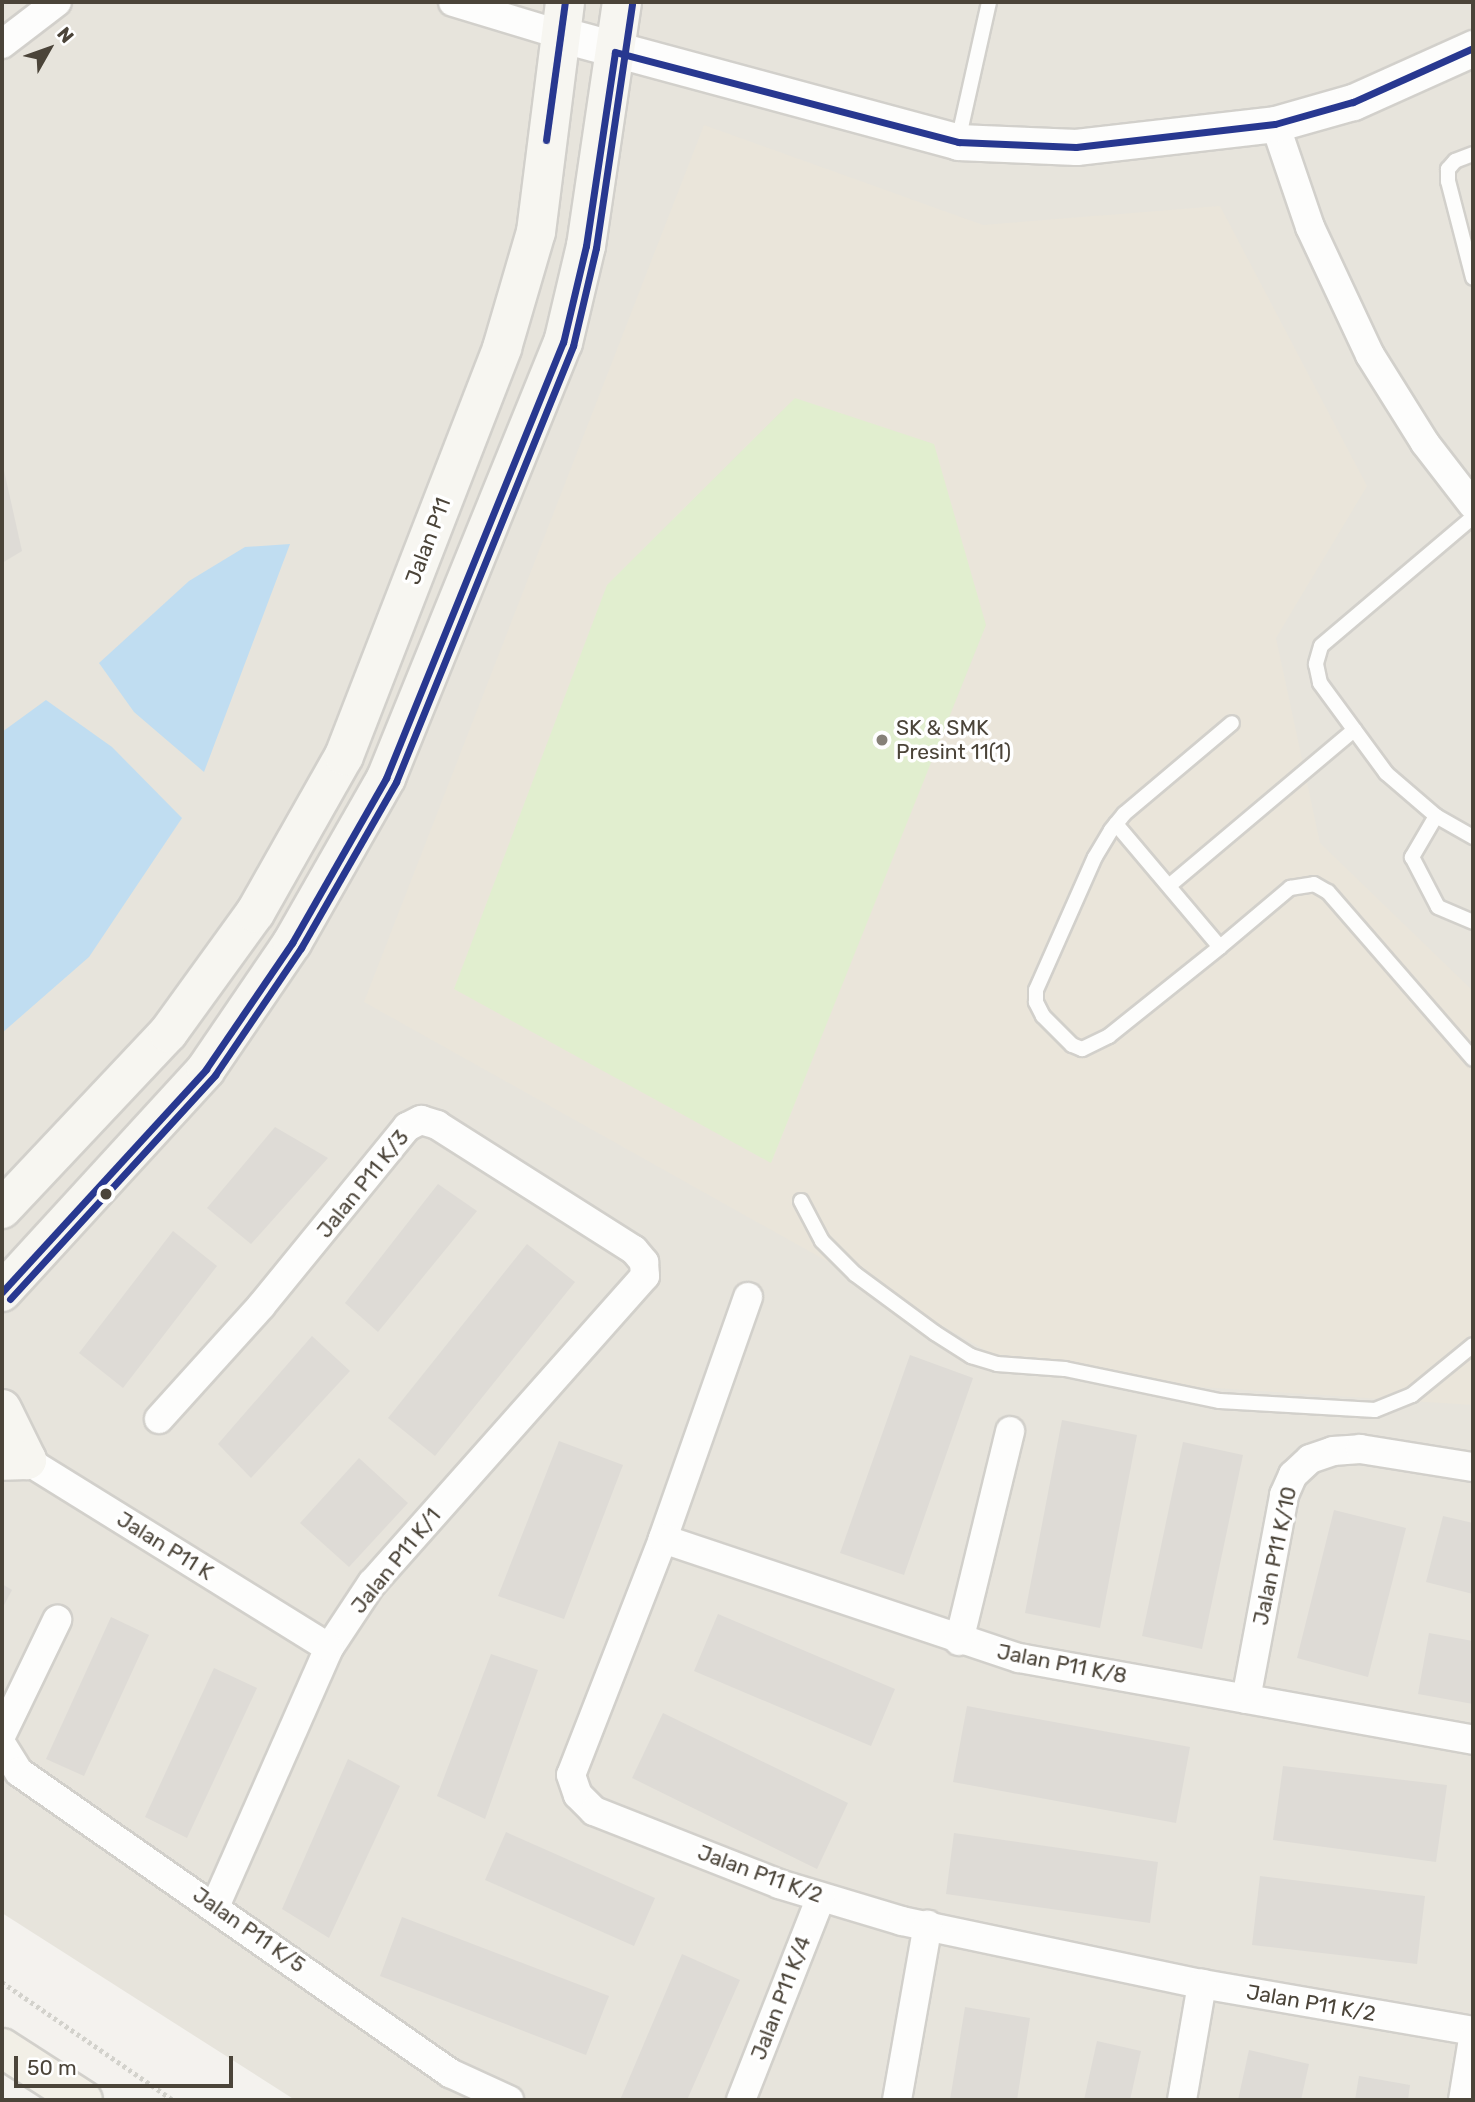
<!DOCTYPE html>
<style>
body{margin:0}
#map{position:relative;width:1475px;height:2102px;overflow:hidden;background:#f4f2ee;font-family:Rubik,sans-serif}
div>[style]{position:absolute}
[style*='--x']{left:calc(var(--x)*1px);top:calc(var(--y)*1px);width:calc(var(--w)*1px);rotate:calc(var(--a)*1deg)}
.residential>*{inset:0;background:#e7e4dc}
.education>*{inset:0;background:#eae5da}
.green>*{inset:0;background:#e1eecf}
.water>*{inset:0;background:#c0ddf1}
.building>*{inset:0;background:#dedbd6}
.path>*{height:4.5px;margin-top:-2.25px;transform-origin:0;background:repeating-linear-gradient(90deg,#d3d2cc 0 3.5px,transparent 0 7px)}
.roads{filter:drop-shadow(2px 0 #d2d0cb) drop-shadow(-2px 0 #d2d0cb) drop-shadow(0 2px #d2d0cb) drop-shadow(0 -2px #d2d0cb)}
.service>*{height:14px;margin:-7px;padding:0 7px;transform-origin:7px;border-radius:7px;background:#fdfdfc}
.minor>*{height:28px;margin:-14px;padding:0 14px;transform-origin:14px;border-radius:14px;background:#fdfdfc}
.tertiary>*{height:35px;margin:-17.5px;padding:0 17.5px;transform-origin:17.5px;border-radius:17.5px;background:#fdfdfc}
.secondary>*{height:38px;margin:-19px;padding:0 19px;transform-origin:19px;border-radius:19px;background:#f7f6f1}
.primary>*{height:38px;margin:-19px;padding:0 19px;transform-origin:19px;border-radius:19px;background:#f2efe6}
.bus-1>*{height:7px;margin:-3.5px;padding:0 3.5px;transform-origin:3.5px;border-radius:3.5px;background:#283890}
.bus-2>*{height:7px;margin:-3.5px;padding:0 3.5px;transform-origin:3.5px;border-radius:3.5px;background:#283890}
.dots>*{width:19px;height:19px;translate:-50% -50%;box-sizing:border-box;border:4px solid #fff;border-radius:50%}
span{translate:-50% -50%;white-space:nowrap;text-align:center;line-height:1.15;-webkit-text-stroke:7px #fff;paint-order:stroke}
.street-label{font-size:21px;color:#4b4439}
.poi-label{font-size:21px;color:#4b4439}
.left{translate:0 -50%;text-align:left}
.frame{position:absolute;inset:0;border:4px solid #4b4439;pointer-events:none}
.north{position:absolute;left:14px;top:14px;width:70px;height:70px;-webkit-text-stroke:5px #fff;paint-order:stroke;rotate:50deg;font-size:19px;font-weight:700;line-height:28px;text-align:center;color:#4b4439}
.north::after{content:'';display:block;margin:auto;width:24px;height:32px;background:#4b4439;clip-path:polygon(50% 0,100% 100%,50% 72%,0 100%)}
.scale{position:absolute;left:14px;top:2056px;width:219px;height:32px;box-sizing:border-box;border:4px solid #4b4439;border-top:0;padding-left:9px;font-size:21px;line-height:24px;white-space:nowrap;color:#4b4439;-webkit-text-stroke:5px #fff;paint-order:stroke}
</style>
<div id="map">
<div class="residential">
<i style="clip-path:polygon(2px 2px,1473px 2px,1473px 2100px,295px 2100px,2px 1913px)"></i>
</div>
<div class="education">
<i style="clip-path:polygon(704px 125px,983px 225px,1220px 206px,1367px 486px,1276px 638px,1320px 843px,1473px 991px,1473px 1405px,1032px 1376px,364px 1002px)"></i>
</div>
<div class="green">
<i style="clip-path:polygon(795px 398px,934px 444px,986px 625px,771px 1163px,454px 989px,607px 585px)"></i>
</div>
<div class="water">
<i style="clip-path:polygon(290px 544px,204px 772px,134px 712px,99px 663px,189px 581px,245px 547px)"></i>
<i style="clip-path:polygon(46px 700px,112px 747px,182px 818px,89px 957px,2px 1033px,2px 732px)"></i>
</div>
<div class="building">
<i style="clip-path:polygon(3px 466px,22px 551px,2px 563px,2px 467px)"></i>
<i style="clip-path:polygon(275px 1127px,328px 1158px,251px 1244px,207px 1208px)"></i>
<i style="clip-path:polygon(438px 1184px,477px 1211px,378px 1332px,345px 1303px)"></i>
<i style="clip-path:polygon(173px 1231px,217px 1266px,123px 1388px,79px 1353px)"></i>
<i style="clip-path:polygon(527px 1244px,575px 1282px,435px 1456px,388px 1418px)"></i>
<i style="clip-path:polygon(312px 1336px,350px 1371px,251px 1478px,218px 1444px)"></i>
<i style="clip-path:polygon(910px 1355px,973px 1378px,904px 1575px,840px 1553px)"></i>
<i style="clip-path:polygon(1062px 1420px,1137px 1435px,1100px 1628px,1025px 1613px)"></i>
<i style="clip-path:polygon(559px 1441px,623px 1465px,564px 1619px,498px 1596px)"></i>
<i style="clip-path:polygon(1183px 1442px,1243px 1455px,1202px 1649px,1142px 1636px)"></i>
<i style="clip-path:polygon(359px 1458px,408px 1503px,349px 1567px,300px 1523px)"></i>
<i style="clip-path:polygon(1334px 1510px,1406px 1528px,1368px 1677px,1297px 1658px)"></i>
<i style="clip-path:polygon(1443px 1516px,1473px 1523px,1473px 1594px,1426px 1582px)"></i>
<i style="clip-path:polygon(2px 1584px,12px 1590px,2px 1609px)"></i>
<i style="clip-path:polygon(718px 1614px,895px 1689px,871px 1746px,694px 1671px)"></i>
<i style="clip-path:polygon(111px 1617px,149px 1635px,84px 1776px,46px 1759px)"></i>
<i style="clip-path:polygon(1429px 1633px,1473px 1641px,1473px 1704px,1418px 1694px)"></i>
<i style="clip-path:polygon(491px 1654px,538px 1670px,485px 1819px,437px 1796px)"></i>
<i style="clip-path:polygon(214px 1668px,257px 1688px,187px 1838px,145px 1817px)"></i>
<i style="clip-path:polygon(967px 1706px,1190px 1747px,1176px 1823px,953px 1782px)"></i>
<i style="clip-path:polygon(663px 1713px,848px 1803px,817px 1869px,632px 1778px)"></i>
<i style="clip-path:polygon(348px 1759px,400px 1786px,329px 1938px,282px 1909px)"></i>
<i style="clip-path:polygon(1283px 1766px,1447px 1785px,1436px 1862px,1273px 1840px)"></i>
<i style="clip-path:polygon(506px 1832px,655px 1898px,634px 1946px,485px 1880px)"></i>
<i style="clip-path:polygon(954px 1833px,1158px 1862px,1150px 1923px,946px 1894px)"></i>
<i style="clip-path:polygon(1260px 1876px,1425px 1896px,1417px 1964px,1252px 1945px)"></i>
<i style="clip-path:polygon(402px 1917px,609px 1996px,586px 2055px,380px 1976px)"></i>
<i style="clip-path:polygon(682px 1954px,740px 1980px,687px 2100px,620px 2100px)"></i>
<i style="clip-path:polygon(965px 2007px,1030px 2018px,1017px 2100px,950px 2100px)"></i>
<i style="clip-path:polygon(1097px 2041px,1141px 2051px,1130px 2100px,1084px 2100px)"></i>
<i style="clip-path:polygon(1249px 2050px,1309px 2064px,1301px 2100px,1238px 2100px)"></i>
<i style="clip-path:polygon(1359px 2076px,1410px 2085px,1408px 2100px,1355px 2100px)"></i>
</div>
<div class="path">
<i style="--x:2;--y:1982;--w:208;--a:34.6"></i>
</div>
<div class="roads">
<div class="service">
<i style="--x:958;--y:141;--w:142;--a:-77.4"></i>
<i style="--x:1473;--y:154;--w:19;--a:159"></i>
<i style="--x:1455;--y:161;--w:11;--a:131"></i>
<i style="--x:1448;--y:169;--w:12;--a:90"></i>
<i style="--x:1448;--y:181;--w:100;--a:75.5"></i>
<i style="--x:1473;--y:517;--w:199;--a:139.7"></i>
<i style="--x:1321;--y:646;--w:19;--a:106"></i>
<i style="--x:1316;--y:664;--w:19;--a:78"></i>
<i style="--x:1320;--y:683;--w:112;--a:53.7"></i>
<i style="--x:1386;--y:773;--w:66;--a:40.7"></i>
<i style="--x:1436;--y:816;--w:43;--a:29.6"></i>
<i style="--x:1436;--y:816;--w:48;--a:120.3"></i>
<i style="--x:1412;--y:857;--w:56;--a:62.5"></i>
<i style="--x:1438;--y:907;--w:38;--a:23"></i>
<i style="--x:1116;--y:824;--w:161;--a:49.8"></i>
<i style="--x:1220;--y:947;--w:142;--a:141.3"></i>
<i style="--x:1109;--y:1036;--w:30;--a:154"></i>
<i style="--x:1082;--y:1049;--w:11;--a:-158"></i>
<i style="--x:1072;--y:1045;--w:41;--a:-135"></i>
<i style="--x:1043;--y:1016;--w:16;--a:-117"></i>
<i style="--x:1036;--y:1002;--w:12;--a:-90"></i>
<i style="--x:1036;--y:990;--w:145;--a:-66.1"></i>
<i style="--x:1095;--y:857;--w:31;--a:-59"></i>
<i style="--x:1111;--y:830;--w:8;--a:-50"></i>
<i style="--x:1116;--y:824;--w:13;--a:-51"></i>
<i style="--x:1124;--y:814;--w:141;--a:-40.1"></i>
<i style="--x:1170;--y:885;--w:241;--a:-40.1"></i>
<i style="--x:1220;--y:947;--w:92;--a:-40.1"></i>
<i style="--x:1290;--y:888;--w:24;--a:-9"></i>
<i style="--x:1314;--y:884;--w:16;--a:30"></i>
<i style="--x:1328;--y:892;--w:221;--a:49"></i>
<i style="--x:801;--y:1201;--w:45;--a:62.3"></i>
<i style="--x:822;--y:1241;--w:47;--a:45"></i>
<i style="--x:855;--y:1274;--w:99;--a:36.4"></i>
<i style="--x:935;--y:1333;--w:43;--a:32.6"></i>
<i style="--x:971;--y:1356;--w:27;--a:17"></i>
<i style="--x:997;--y:1364;--w:68;--a:4.2"></i>
<i style="--x:1065;--y:1369;--w:158;--a:11.7"></i>
<i style="--x:1220;--y:1401;--w:155;--a:3.3"></i>
<i style="--x:1375;--y:1410;--w:40;--a:-22"></i>
<i style="--x:1412;--y:1395;--w:79;--a:-39.3"></i>
</div>
<div class="minor">
<i style="--x:453;--y:2;--w:111;--a:16.8"></i>
<i style="--x:2;--y:44;--w:69;--a:-37.4"></i>
<i style="--x:1275;--y:124;--w:109;--a:71.2"></i>
<i style="--x:1310;--y:227;--w:141;--a:64.9"></i>
<i style="--x:1370;--y:355;--w:104;--a:58"></i>
<i style="--x:1425;--y:443;--w:78;--a:52.3"></i>
<i style="--x:748;--y:1297;--w:256;--a:109.4"></i>
<i style="--x:663;--y:1539;--w:253;--a:111.3"></i>
<i style="--x:571;--y:1775;--w:21;--a:71"></i>
<i style="--x:578;--y:1795;--w:23;--a:45"></i>
<i style="--x:594;--y:1811;--w:199;--a:21.5"></i>
<i style="--x:779;--y:1884;--w:128;--a:16.7"></i>
<i style="--x:902;--y:1921;--w:307;--a:11.9"></i>
<i style="--x:1202;--y:1984;--w:275;--a:9.8"></i>
<i style="--x:159;--y:1419;--w:152;--a:-47.9"></i>
<i style="--x:261;--y:1306;--w:231;--a:-50.8"></i>
<i style="--x:407;--y:1127;--w:16;--a:-27"></i>
<i style="--x:421;--y:1120;--w:17;--a:17"></i>
<i style="--x:437;--y:1125;--w:233;--a:32.4"></i>
<i style="--x:634;--y:1250;--w:16;--a:50"></i>
<i style="--x:644;--y:1262;--w:14;--a:86"></i>
<i style="--x:645;--y:1276;--w:411;--a:131.6"></i>
<i style="--x:372;--y:1583;--w:78;--a:123.5"></i>
<i style="--x:329;--y:1648;--w:283;--a:113.8"></i>
<i style="--x:10;--y:1450;--w:375;--a:31.8"></i>
<i style="--x:663;--y:1539;--w:375;--a:18.5"></i>
<i style="--x:1019;--y:1658;--w:461;--a:10.2"></i>
<i style="--x:959;--y:1641;--w:216;--a:-76.3"></i>
<i style="--x:1246;--y:1699;--w:208;--a:-79.4"></i>
<i style="--x:1284;--y:1495;--w:22;--a:-66"></i>
<i style="--x:1293;--y:1475;--w:23;--a:-43"></i>
<i style="--x:1310;--y:1459;--w:24;--a:-19"></i>
<i style="--x:1333;--y:1451;--w:27;--a:-4"></i>
<i style="--x:1360;--y:1449;--w:114;--a:9.1"></i>
<i style="--x:2;--y:1734;--w:127;--a:-64.2"></i>
<i style="--x:2;--y:1745;--w:32;--a:58"></i>
<i style="--x:19;--y:1772;--w:526;--a:34.93"></i>
<i style="--x:450;--y:2073;--w:65;--a:24.6"></i>
<i style="--x:741;--y:2100;--w:218;--a:-68.5"></i>
<i style="--x:897;--y:2100;--w:178;--a:-80"></i>
<i style="--x:1182;--y:2100;--w:118;--a:-80.2"></i>
<i style="--x:1463;--y:2100;--w:62;--a:-80.7"></i>
</div>
<div class="tertiary">
<i style="--x:559;--y:34;--w:413;--a:15.1"></i>
<i style="--x:958;--y:142;--w:118;--a:2.4"></i>
<i style="--x:1076;--y:147;--w:200;--a:-6.6"></i>
<i style="--x:1275;--y:124;--w:81;--a:-15.8"></i>
<i style="--x:1353;--y:102;--w:132;--a:-24.2"></i>
</div>
<div class="secondary">
<i style="--x:2;--y:1209;--w:242;--a:-46.7"></i>
<i style="--x:168;--y:1033;--w:148;--a:-54.1"></i>
<i style="--x:255;--y:913;--w:180;--a:-60.5"></i>
<i style="--x:344;--y:756;--w:438;--a:-68.8"></i>
<i style="--x:502;--y:348;--w:121;--a:-73.7"></i>
<i style="--x:536;--y:232;--w:232;--a:-82.8"></i>
<i style="--x:2;--y:1292;--w:302;--a:-47.5"></i>
<i style="--x:206;--y:1069;--w:153;--a:-55.7"></i>
<i style="--x:292;--y:943;--w:190;--a:-60.3"></i>
<i style="--x:386;--y:778;--w:470;--a:-67.9"></i>
<i style="--x:563;--y:343;--w:100;--a:-76.7"></i>
<i style="--x:586;--y:246;--w:247;--a:-81.6"></i>
<i style="--x:2;--y:1409;--w:57;--a:63.9"></i>
<i style="--x:27;--y:1460;--w:25;--a:178"></i>
</div>
<div class="primary">
<i style="--x:2;--y:2048;--w:96;--a:32.7"></i>
</div>
</div>
<div class="bus-1">
<i style="--x:546;--y:140;--w:139;--a:-82.2"></i>
<i style="--x:2;--y:1292;--w:302;--a:-47.5"></i>
<i style="--x:206;--y:1069;--w:153;--a:-55.7"></i>
<i style="--x:292;--y:943;--w:190;--a:-60.3"></i>
<i style="--x:386;--y:778;--w:470;--a:-67.9"></i>
<i style="--x:563;--y:343;--w:100;--a:-76.7"></i>
<i style="--x:586;--y:246;--w:196;--a:-81.5"></i>
<i style="--x:615;--y:52;--w:355;--a:14.7"></i>
<i style="--x:958;--y:142;--w:118;--a:2.4"></i>
<i style="--x:1076;--y:147;--w:200;--a:-6.6"></i>
<i style="--x:1275;--y:124;--w:81;--a:-15.8"></i>
<i style="--x:1353;--y:102;--w:132;--a:-24.2"></i>
</div>
<div class="bus-2">
<i style="--x:10;--y:1299;--w:304;--a:-47.5"></i>
<i style="--x:215;--y:1075;--w:153;--a:-55.9"></i>
<i style="--x:301;--y:948;--w:191;--a:-60.2"></i>
<i style="--x:396;--y:782;--w:471;--a:-67.9"></i>
<i style="--x:573;--y:346;--w:101;--a:-76.8"></i>
<i style="--x:596;--y:248;--w:247;--a:-81.6"></i>
</div>
<div class="dots">
<i style="left:882px;top:740px;background:#868178"></i>
<i style="left:106px;top:1194px;background:#4b4439"></i>
</div>
<div class="street-label">
<span style="left:428px;top:541px;rotate:-69deg">Jalan P11</span>
<span style="left:363px;top:1184px;rotate:-51deg">Jalan P11 K/3</span>
<span style="left:165px;top:1546px;rotate:32deg">Jalan P11 K</span>
<span style="left:1275px;top:1556px;rotate:-78deg">Jalan P11 K/10</span>
<span style="left:396px;top:1561px;rotate:-51deg">Jalan P11 K/1</span>
<span style="left:1062px;top:1664px;rotate:11deg">Jalan P11 K/8</span>
<span style="left:760px;top:1874px;rotate:20deg">Jalan P11 K/2</span>
<span style="left:249px;top:1930px;rotate:35deg">Jalan P11 K/5</span>
<span style="left:781px;top:1998px;rotate:-69deg">Jalan P11 K/4</span>
<span style="left:1311px;top:2003px;rotate:10deg">Jalan P11 K/2</span>
</div>
<div class="poi-label">
<span class="left" style="left:896px;top:740px">SK &amp; SMK<br>Presint 11(1)</span>
</div>
<div class="frame"></div>
<div class="north">N</div>
<div class="scale">50 m</div>
</div>
